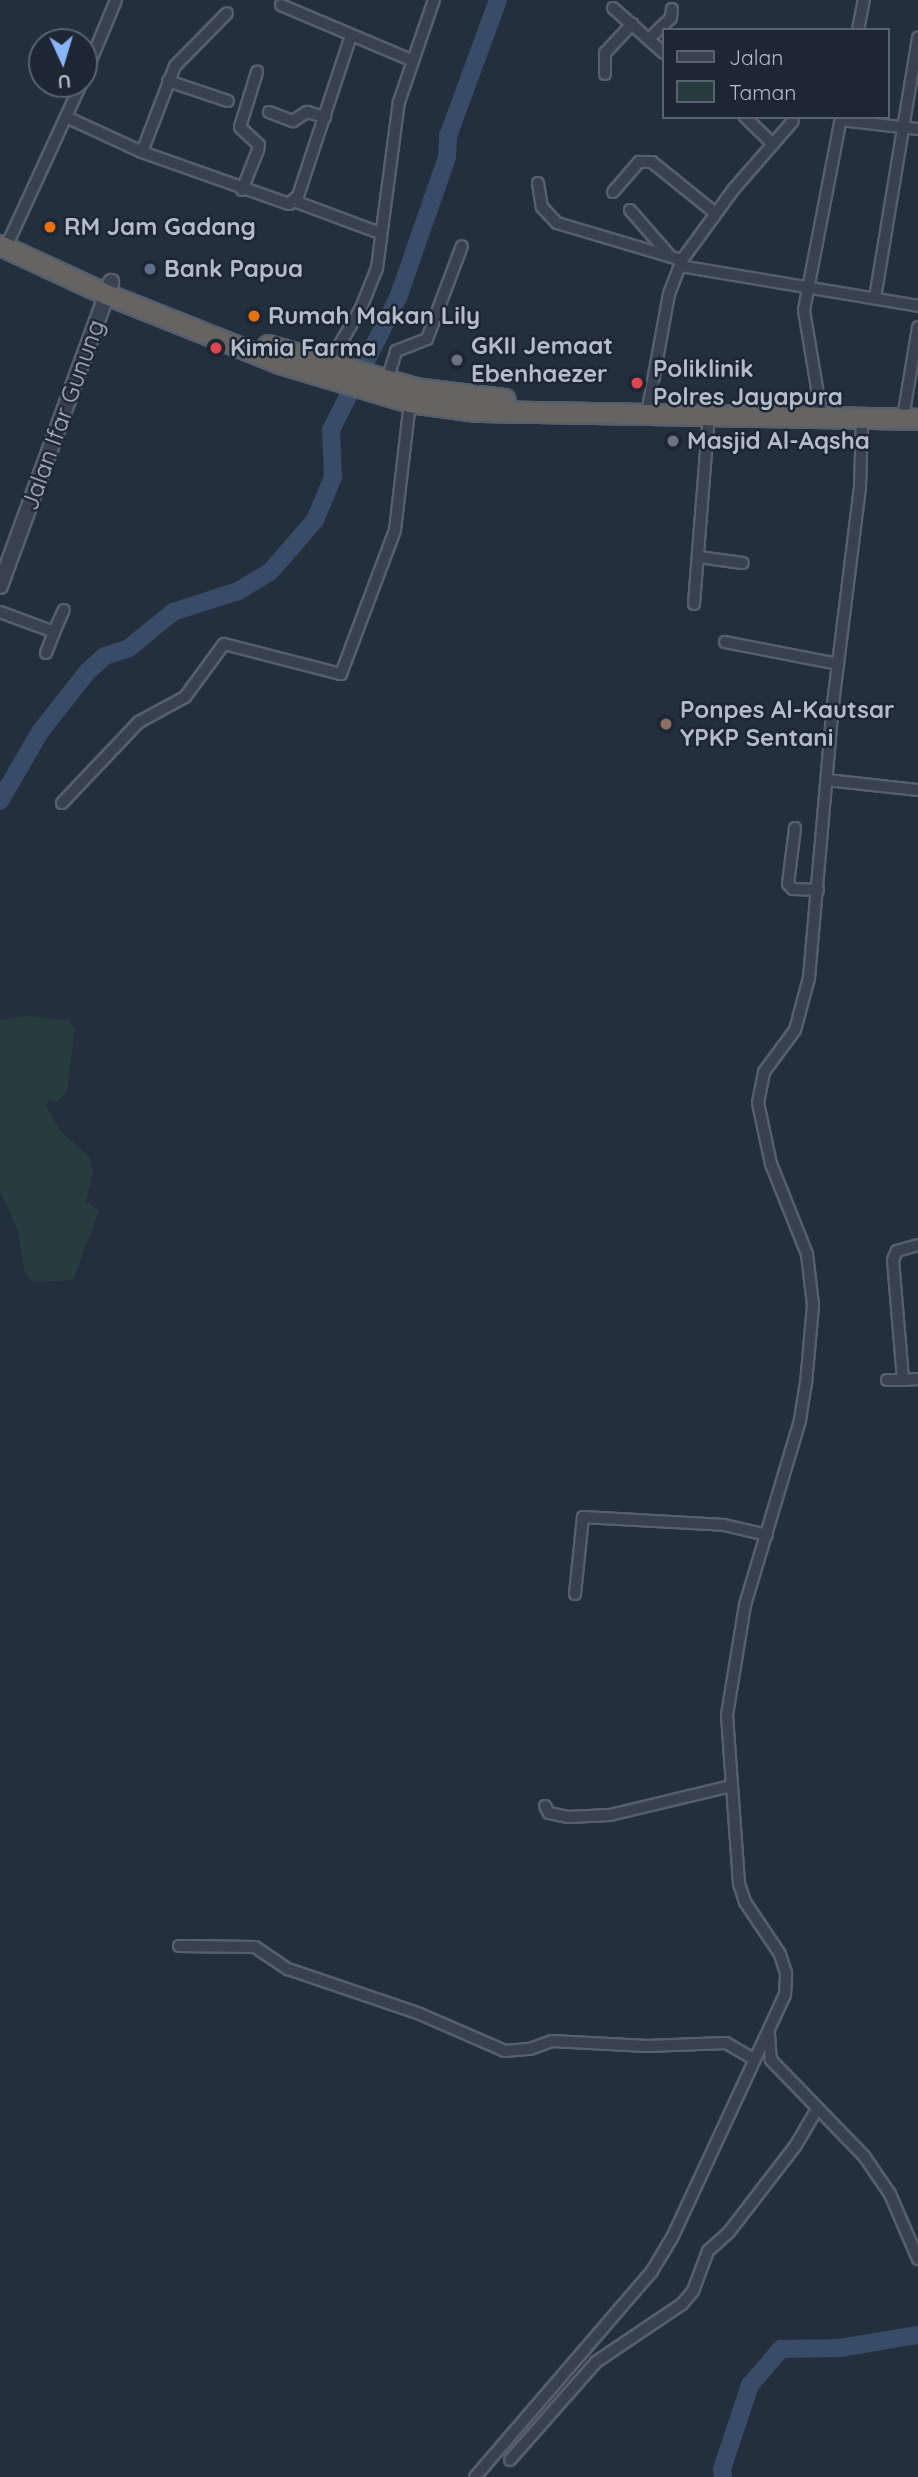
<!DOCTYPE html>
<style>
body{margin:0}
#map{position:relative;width:918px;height:2477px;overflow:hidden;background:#242f3e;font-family:Quicksand,sans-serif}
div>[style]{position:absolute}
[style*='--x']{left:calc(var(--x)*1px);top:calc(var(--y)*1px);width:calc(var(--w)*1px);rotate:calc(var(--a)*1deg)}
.green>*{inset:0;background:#263c3f}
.river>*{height:18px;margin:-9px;padding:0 9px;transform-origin:9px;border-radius:9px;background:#394c67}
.roads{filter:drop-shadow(2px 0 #565f6c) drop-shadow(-2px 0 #565f6c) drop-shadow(0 2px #565f6c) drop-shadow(0 -2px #565f6c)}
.minor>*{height:10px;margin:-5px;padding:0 5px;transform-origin:5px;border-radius:5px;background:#38414e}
.tertiary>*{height:14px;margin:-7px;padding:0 7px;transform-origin:7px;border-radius:7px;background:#38414e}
.trunk>*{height:19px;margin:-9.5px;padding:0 9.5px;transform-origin:9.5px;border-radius:9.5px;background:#656462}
.dots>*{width:19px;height:19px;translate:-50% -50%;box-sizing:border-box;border:4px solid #1d2633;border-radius:50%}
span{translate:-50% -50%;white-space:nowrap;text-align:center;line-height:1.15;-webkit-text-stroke:5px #1d2633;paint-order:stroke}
.poi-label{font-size:24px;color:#b4bcc9;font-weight:700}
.left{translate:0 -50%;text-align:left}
.street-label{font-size:24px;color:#b4bcc9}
.legend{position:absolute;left:662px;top:28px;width:228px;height:91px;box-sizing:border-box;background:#1d2633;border:2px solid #59626f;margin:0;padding:9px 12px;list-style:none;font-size:21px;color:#b4bcc9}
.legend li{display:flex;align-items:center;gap:14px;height:35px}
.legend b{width:35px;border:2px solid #59626f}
.north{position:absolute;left:28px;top:28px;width:70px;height:70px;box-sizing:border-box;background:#1d2633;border:2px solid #59626f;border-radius:50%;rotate:176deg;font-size:19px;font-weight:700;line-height:28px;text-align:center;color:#b4bcc9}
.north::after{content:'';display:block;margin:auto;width:24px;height:32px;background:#8ab4f8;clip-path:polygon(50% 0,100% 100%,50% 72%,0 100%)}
</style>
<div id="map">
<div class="green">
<i style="clip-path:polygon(25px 1016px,68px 1020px,75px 1028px,67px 1091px,57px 1102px,48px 1100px,46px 1107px,61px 1131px,90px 1158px,93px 1171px,86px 1201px,99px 1211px,73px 1280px,32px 1282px,25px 1273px,17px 1229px,0 1191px,0 1020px)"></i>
</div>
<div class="river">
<i style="--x:0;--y:801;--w:80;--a:-59.9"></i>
<i style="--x:40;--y:732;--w:76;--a:-51.9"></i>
<i style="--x:87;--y:672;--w:24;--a:-42"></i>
<i style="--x:105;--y:656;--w:25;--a:-18"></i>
<i style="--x:129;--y:648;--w:57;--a:-39.3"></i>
<i style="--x:173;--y:612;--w:68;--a:-17.9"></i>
<i style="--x:238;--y:591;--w:37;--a:-31"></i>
<i style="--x:270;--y:572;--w:69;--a:-49.1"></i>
<i style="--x:315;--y:520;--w:47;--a:-67.3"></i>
<i style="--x:333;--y:477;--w:47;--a:-92.4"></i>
<i style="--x:331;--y:430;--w:148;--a:-63.1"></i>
<i style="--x:398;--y:298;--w:149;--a:-70.8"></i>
<i style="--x:447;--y:157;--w:21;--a:-87"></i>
<i style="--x:448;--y:136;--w:145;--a:-69.8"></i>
<i style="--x:723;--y:2477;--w:8;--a:-97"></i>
<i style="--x:722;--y:2469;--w:89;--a:-71.6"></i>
<i style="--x:750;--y:2385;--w:48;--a:-49.3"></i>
<i style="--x:781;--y:2349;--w:59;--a:-1"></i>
<i style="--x:840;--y:2348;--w:79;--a:-9.5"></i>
</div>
<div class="roads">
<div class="minor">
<i style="--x:281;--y:5;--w:141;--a:22.9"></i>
<i style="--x:613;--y:8;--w:68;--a:41.4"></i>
<i style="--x:858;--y:30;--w:31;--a:-79"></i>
<i style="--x:649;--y:39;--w:30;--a:-44"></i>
<i style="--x:671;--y:18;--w:9;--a:-84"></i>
<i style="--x:605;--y:74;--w:21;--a:-90"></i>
<i style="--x:605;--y:53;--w:40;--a:-47"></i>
<i style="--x:84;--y:77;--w:83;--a:-67.4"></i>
<i style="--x:168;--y:81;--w:63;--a:18.4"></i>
<i style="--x:269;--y:112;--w:26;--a:21"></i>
<i style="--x:293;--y:121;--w:17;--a:-33"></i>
<i style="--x:307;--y:112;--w:19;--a:16"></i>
<i style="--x:66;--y:117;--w:84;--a:24.7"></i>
<i style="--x:142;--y:152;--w:156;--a:19.5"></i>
<i style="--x:289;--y:204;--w:12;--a:-42"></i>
<i style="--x:298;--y:196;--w:169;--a:-71.7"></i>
<i style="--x:745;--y:117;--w:39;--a:44"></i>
<i style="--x:841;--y:120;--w:78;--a:6.7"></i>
<i style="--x:142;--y:152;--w:92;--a:-69"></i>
<i style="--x:175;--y:66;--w:74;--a:-45.5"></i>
<i style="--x:538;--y:183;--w:24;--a:81"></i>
<i style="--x:542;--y:207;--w:22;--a:47"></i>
<i style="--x:557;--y:223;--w:130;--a:16.5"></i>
<i style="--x:242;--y:190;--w:43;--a:-68.2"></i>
<i style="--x:258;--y:150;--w:5;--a:-79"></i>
<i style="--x:259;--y:145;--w:26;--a:-137"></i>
<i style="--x:240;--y:127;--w:58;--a:-72.8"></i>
<i style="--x:613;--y:192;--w:40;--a:-49"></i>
<i style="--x:639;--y:162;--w:13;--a:0"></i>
<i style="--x:652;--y:162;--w:81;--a:39"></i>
<i style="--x:294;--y:201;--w:92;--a:20.4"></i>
<i style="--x:630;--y:210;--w:62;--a:48.9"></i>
<i style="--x:6;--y:247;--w:179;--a:-65.3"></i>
<i style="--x:680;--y:266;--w:241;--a:9.5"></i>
<i style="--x:875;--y:298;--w:264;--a:-80.6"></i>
<i style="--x:329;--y:363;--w:64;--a:-59.8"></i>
<i style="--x:361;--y:308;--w:43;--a:-68.2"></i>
<i style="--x:377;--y:268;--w:167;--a:-82.5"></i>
<i style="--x:399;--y:102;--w:108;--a:-71.1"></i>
<i style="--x:387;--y:381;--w:31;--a:-73"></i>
<i style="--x:396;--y:351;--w:33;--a:-21"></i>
<i style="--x:427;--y:339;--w:99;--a:-69.4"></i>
<i style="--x:647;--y:414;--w:122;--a:-79.6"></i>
<i style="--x:669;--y:294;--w:36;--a:-69"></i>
<i style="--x:682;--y:260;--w:87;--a:-53.9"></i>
<i style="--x:733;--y:190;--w:91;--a:-49"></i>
<i style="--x:822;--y:418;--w:109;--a:-99.5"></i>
<i style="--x:804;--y:310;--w:197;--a:-79.1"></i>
<i style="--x:903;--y:418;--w:92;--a:-80.6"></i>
<i style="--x:699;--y:557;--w:44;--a:7.8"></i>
<i style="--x:694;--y:604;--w:190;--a:-85.5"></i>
<i style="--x:0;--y:612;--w:58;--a:20.3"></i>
<i style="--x:54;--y:632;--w:24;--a:-66"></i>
<i style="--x:725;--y:642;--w:115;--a:11"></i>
<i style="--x:46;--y:653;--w:22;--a:-69"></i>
<i style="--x:827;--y:780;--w:92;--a:6.3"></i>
<i style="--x:62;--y:803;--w:112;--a:-46.5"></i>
<i style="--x:139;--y:722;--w:52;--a:-28.5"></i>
<i style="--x:185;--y:697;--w:66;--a:-53.7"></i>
<i style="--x:224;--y:644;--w:121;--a:14.4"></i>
<i style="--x:341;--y:674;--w:154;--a:-69.4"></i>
<i style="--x:395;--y:530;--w:129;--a:-83.3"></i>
<i style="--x:795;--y:828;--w:56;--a:97.1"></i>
<i style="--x:788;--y:884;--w:7;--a:45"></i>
<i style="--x:793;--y:889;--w:25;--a:2"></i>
<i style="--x:918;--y:1245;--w:22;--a:164"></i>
<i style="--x:897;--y:1251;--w:10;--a:114"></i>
<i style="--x:893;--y:1260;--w:120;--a:85.2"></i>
<i style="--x:903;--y:1380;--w:15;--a:-4"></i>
<i style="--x:887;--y:1380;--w:16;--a:0"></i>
<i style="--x:575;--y:1594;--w:77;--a:-84.1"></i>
<i style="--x:583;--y:1517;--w:141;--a:3.2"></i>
<i style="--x:724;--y:1525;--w:44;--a:13.1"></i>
<i style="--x:545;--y:1806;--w:8;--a:60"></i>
<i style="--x:549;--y:1813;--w:19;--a:12"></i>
<i style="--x:568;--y:1817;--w:42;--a:-2.7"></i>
<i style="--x:610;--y:1815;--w:124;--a:-13.5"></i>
<i style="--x:179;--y:1946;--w:76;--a:0.8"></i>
<i style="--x:255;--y:1947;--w:40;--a:34"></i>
<i style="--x:288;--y:1969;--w:139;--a:18.8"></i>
<i style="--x:420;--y:2014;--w:93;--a:23.5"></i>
<i style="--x:505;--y:2051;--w:25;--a:-5"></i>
<i style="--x:530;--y:2049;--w:23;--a:-20"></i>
<i style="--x:552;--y:2041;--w:95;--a:3"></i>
<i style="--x:647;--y:2046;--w:79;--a:-2.2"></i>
<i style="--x:726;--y:2043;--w:32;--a:30"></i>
<i style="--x:769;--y:2034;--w:26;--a:86"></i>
<i style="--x:771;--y:2060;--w:134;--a:45.9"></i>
<i style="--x:864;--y:2156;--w:46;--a:55.6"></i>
<i style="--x:890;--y:2194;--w:71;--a:66.7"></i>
<i style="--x:510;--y:2460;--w:130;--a:-48.7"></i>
<i style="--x:596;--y:2362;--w:104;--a:-34"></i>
<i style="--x:682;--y:2304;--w:17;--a:-50"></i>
<i style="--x:693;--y:2291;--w:43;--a:-69.4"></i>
<i style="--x:708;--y:2251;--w:28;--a:-42"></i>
<i style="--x:729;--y:2232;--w:110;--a:-52.4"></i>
<i style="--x:796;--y:2145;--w:42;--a:-59.7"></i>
<i style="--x:475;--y:2477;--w:272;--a:-49.3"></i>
<i style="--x:652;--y:2271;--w:39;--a:-59"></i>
<i style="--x:672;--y:2238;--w:268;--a:-65.1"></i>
<i style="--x:785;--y:1995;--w:22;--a:-87"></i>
<i style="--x:786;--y:1973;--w:20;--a:-108"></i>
<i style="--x:780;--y:1954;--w:63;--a:-123.9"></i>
<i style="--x:745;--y:1902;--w:20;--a:-108"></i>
<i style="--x:739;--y:1883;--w:168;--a:-94.1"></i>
<i style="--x:727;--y:1715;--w:111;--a:-80.7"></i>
<i style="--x:745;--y:1605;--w:193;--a:-73.4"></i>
<i style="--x:800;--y:1420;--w:36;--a:-81"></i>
<i style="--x:806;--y:1384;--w:79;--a:-84.9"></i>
<i style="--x:813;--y:1305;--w:51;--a:-96.7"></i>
<i style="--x:807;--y:1254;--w:97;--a:-111.8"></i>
<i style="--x:771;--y:1164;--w:62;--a:-102"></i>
<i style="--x:758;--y:1103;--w:32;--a:-79"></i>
<i style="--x:764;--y:1072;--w:52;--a:-53.6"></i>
<i style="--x:795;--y:1030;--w:54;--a:-74.9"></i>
<i style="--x:809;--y:978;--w:275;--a:-85"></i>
<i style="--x:833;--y:704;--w:219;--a:-82.9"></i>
<i style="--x:860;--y:487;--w:69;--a:-88.3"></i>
</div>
<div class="tertiary">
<i style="--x:0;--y:586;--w:324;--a:-69.9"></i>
</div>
<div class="trunk">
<i style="--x:0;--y:245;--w:117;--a:24.8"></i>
<i style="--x:106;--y:294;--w:186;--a:21.7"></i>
<i style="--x:279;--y:363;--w:137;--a:16.6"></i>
<i style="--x:410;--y:402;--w:67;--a:7.8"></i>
<i style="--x:476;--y:411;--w:442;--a:1"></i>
<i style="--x:268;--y:345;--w:153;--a:16.3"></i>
<i style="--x:415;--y:388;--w:90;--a:7"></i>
</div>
</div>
<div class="dots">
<i style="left:50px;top:227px;background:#e8710a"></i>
<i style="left:150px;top:269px;background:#5c6f8a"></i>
<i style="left:254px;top:316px;background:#e8710a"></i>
<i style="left:216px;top:348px;background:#e0444e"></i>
<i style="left:457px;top:360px;background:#6b7280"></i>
<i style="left:637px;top:383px;background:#e0444e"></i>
<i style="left:673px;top:441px;background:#6b7280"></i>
<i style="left:666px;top:724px;background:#8d6e63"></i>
</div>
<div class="poi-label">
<span class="left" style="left:64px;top:227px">RM Jam Gadang</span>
<span class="left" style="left:164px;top:269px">Bank Papua</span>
<span class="left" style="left:268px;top:316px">Rumah Makan Lily</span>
<span class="left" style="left:471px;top:360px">GKII Jemaat<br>Ebenhaezer</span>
<span class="left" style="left:230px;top:348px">Kimia Farma</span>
<span class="left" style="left:653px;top:383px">Poliklinik<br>Polres Jayapura</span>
<span class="left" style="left:687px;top:441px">Masjid Al-Aqsha</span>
<span class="left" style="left:680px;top:724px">Ponpes Al-Kautsar<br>YPKP Sentani</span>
</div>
<div class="street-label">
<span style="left:63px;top:415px;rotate:-70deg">Jalan Ifar Gunung</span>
</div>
<ul class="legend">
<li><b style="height:9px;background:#38414e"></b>Jalan</li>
<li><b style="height:19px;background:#263c3f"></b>Taman</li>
</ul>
<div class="north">U</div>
</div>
